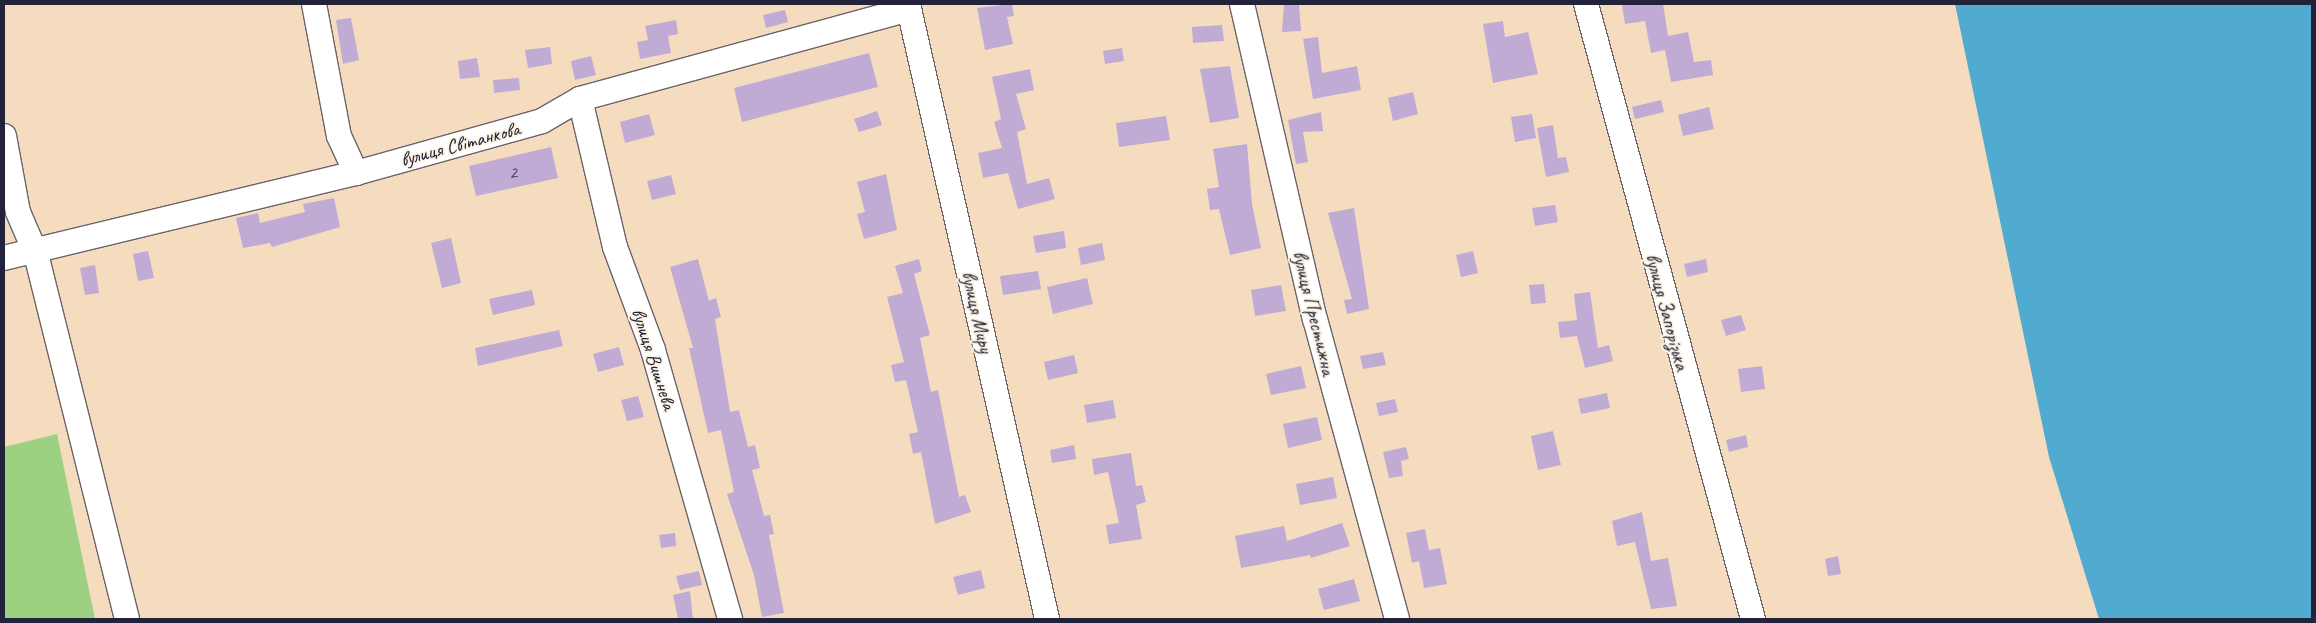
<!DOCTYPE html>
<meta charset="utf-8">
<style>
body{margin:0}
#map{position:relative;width:2316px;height:623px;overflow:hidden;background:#f5dcbf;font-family:Caveat,sans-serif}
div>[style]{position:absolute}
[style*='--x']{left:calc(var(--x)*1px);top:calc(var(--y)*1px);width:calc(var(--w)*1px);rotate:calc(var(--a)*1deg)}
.green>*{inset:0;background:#9cd182}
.water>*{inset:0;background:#51aacf}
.building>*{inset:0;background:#c0abd5}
.roads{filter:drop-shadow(1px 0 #6c6369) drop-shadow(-1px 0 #6c6369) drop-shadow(0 1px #6c6369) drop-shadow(0 -1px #6c6369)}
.minor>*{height:24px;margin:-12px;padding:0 12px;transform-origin:12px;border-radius:12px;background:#fff}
span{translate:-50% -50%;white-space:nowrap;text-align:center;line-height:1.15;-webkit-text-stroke:4px #fcf5e5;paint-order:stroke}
.number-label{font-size:18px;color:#4a4462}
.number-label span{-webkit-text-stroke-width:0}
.street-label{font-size:20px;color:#22223b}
.frame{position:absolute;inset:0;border:5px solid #22223b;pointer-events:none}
</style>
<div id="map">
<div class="green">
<i style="clip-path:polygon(57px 434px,95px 619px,4px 619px,4px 447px)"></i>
</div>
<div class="water">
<i style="clip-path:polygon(1955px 4px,2312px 4px,2312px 619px,2099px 619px,2049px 457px)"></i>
</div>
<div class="building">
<i style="clip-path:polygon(1012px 4px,1014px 16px,1007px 17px,1013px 44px,985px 50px,977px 8px)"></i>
<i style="clip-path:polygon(1284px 4px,1299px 4px,1301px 31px,1282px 32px)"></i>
<i style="clip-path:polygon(1663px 4px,1668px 36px,1688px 32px,1694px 62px,1711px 60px,1713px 75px,1671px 82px,1665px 50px,1651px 53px,1645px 21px,1625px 24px,1622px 5px)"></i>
<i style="clip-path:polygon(785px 10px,788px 22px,766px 28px,763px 15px)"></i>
<i style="clip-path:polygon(351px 18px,359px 60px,343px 64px,336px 20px)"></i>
<i style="clip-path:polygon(676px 20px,678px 34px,668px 36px,671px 53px,640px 59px,637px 42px,648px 40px,645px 26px)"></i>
<i style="clip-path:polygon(1503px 21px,1505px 37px,1528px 32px,1538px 74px,1493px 83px,1483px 24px)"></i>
<i style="clip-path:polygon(1222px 25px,1224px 41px,1193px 43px,1192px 27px)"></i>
<i style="clip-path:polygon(1318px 37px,1322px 73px,1357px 66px,1361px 90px,1313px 99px,1303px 39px)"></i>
<i style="clip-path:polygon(550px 47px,552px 64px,528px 68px,525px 50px)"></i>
<i style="clip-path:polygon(1122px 48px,1124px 61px,1105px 64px,1103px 51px)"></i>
<i style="clip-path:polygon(869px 53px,878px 87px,742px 122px,734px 88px)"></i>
<i style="clip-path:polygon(591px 56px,596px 75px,575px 80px,571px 61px)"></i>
<i style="clip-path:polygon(477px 58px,480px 77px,460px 79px,458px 61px)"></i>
<i style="clip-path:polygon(1230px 66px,1239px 118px,1210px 123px,1200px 69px)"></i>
<i style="clip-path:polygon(1030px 69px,1034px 90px,1016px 94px,1026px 129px,1017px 132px,1027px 184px,1049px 178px,1055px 199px,1018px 209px,1008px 173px,983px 178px,978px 153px,1002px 148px,994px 122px,1001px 119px,992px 77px)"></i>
<i style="clip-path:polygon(519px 78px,520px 90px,494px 93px,493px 80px)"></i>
<i style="clip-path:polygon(1413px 92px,1418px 114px,1393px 121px,1388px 98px)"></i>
<i style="clip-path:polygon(1661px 100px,1664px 112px,1635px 119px,1632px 107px)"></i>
<i style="clip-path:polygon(1709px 107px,1714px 129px,1683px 136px,1678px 115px)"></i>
<i style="clip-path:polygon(877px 111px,882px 125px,859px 132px,854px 119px)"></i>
<i style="clip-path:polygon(1321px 112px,1323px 131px,1303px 132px,1308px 162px,1296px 164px,1288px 120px)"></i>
<i style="clip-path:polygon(649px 114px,655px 135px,625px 143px,620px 122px)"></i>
<i style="clip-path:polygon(1532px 114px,1536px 138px,1515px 142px,1511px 117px)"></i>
<i style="clip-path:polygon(1166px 116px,1170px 140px,1119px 147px,1116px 123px)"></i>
<i style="clip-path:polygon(1553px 125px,1558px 158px,1566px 157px,1569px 172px,1546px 177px,1537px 128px)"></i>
<i style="clip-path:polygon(1247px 144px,1252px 204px,1261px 248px,1230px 255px,1219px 209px,1210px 210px,1207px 189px,1219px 187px,1213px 149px)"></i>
<i style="clip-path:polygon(551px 147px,558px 178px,476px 196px,469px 166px)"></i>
<i style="clip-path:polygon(886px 174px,897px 230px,864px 239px,857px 214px,865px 212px,857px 182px)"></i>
<i style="clip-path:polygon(671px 175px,676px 194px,652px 200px,647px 181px)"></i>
<i style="clip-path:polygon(334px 198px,340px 227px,272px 247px,270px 243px,243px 248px,236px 218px,258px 213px,260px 223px,305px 212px,303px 204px)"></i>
<i style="clip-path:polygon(1555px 205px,1558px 222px,1535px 226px,1532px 208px)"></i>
<i style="clip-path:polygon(1354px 208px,1369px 309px,1347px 314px,1344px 300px,1352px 299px,1328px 213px)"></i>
<i style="clip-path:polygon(1064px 231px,1066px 248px,1036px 253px,1033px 236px)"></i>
<i style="clip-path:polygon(451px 238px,461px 283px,442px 288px,431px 243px)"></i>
<i style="clip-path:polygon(1102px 243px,1105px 260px,1081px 265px,1078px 248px)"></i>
<i style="clip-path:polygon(148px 251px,154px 278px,138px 281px,133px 254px)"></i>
<i style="clip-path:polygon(1473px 251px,1478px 273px,1461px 277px,1456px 255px)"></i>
<i style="clip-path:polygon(698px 259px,709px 301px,716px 298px,721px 317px,715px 319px,730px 412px,739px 410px,748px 447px,755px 445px,760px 468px,752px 470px,764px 516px,770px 515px,774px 534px,769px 535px,784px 613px,762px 617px,754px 575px,727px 494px,734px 492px,721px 430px,708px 433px,689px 348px,693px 348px,670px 267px)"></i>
<i style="clip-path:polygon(919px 259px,922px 271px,914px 274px,930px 335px,920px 338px,931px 392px,938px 390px,959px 497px,965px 495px,971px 512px,935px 524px,921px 452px,913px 454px,909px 434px,918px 432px,906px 380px,895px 382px,891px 365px,904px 362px,887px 297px,903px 293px,895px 266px)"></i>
<i style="clip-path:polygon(1706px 259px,1708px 272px,1687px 277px,1684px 264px)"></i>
<i style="clip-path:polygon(95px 265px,99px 293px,85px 295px,80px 268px)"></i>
<i style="clip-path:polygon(1038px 271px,1041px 289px,1003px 295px,1000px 276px)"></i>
<i style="clip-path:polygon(1087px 278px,1093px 304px,1053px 314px,1047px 287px)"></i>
<i style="clip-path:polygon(1544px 284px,1546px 303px,1531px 304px,1529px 285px)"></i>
<i style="clip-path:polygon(1281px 285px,1286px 311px,1255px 316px,1251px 290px)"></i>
<i style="clip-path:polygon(532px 290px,535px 305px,493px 315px,489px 299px)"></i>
<i style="clip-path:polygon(1590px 292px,1598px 348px,1609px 345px,1613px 361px,1585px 368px,1577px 336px,1560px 338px,1558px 322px,1577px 320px,1574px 294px)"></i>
<i style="clip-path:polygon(1741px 315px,1746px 330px,1726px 336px,1721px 320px)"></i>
<i style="clip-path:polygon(559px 330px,563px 346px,478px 366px,475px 348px)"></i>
<i style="clip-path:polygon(619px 347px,624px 365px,598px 372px,593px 354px)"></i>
<i style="clip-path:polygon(1383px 352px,1386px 365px,1363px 369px,1360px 356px)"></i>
<i style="clip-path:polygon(1074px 355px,1078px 373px,1048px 380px,1044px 362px)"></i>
<i style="clip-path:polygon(1301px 366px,1306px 388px,1271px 395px,1266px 374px)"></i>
<i style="clip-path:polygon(1762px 366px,1765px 389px,1741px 392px,1738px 369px)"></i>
<i style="clip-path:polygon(1607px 393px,1610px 408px,1581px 414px,1578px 399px)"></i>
<i style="clip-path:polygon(638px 396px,644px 417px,627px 421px,621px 400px)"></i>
<i style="clip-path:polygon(1395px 399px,1398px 412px,1379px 416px,1376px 403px)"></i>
<i style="clip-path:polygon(1113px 400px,1116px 418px,1087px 423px,1084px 405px)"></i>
<i style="clip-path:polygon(1317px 417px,1322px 440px,1288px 448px,1283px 424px)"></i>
<i style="clip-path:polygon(1553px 431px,1561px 465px,1538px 470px,1531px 436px)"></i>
<i style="clip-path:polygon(1746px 435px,1748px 447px,1729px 452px,1726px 440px)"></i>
<i style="clip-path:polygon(1074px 445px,1076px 459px,1052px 463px,1050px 450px)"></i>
<i style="clip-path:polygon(1406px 447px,1409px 459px,1401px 461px,1403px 476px,1389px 478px,1383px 452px)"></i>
<i style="clip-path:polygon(1131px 453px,1136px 486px,1142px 485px,1146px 502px,1136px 505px,1142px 539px,1109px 544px,1106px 525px,1119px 523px,1108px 472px,1094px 475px,1092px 459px)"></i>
<i style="clip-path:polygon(1333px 477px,1337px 498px,1300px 505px,1296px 484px)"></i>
<i style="clip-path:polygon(1642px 512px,1651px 561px,1668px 558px,1677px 606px,1651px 609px,1635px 542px,1617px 546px,1612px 521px)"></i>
<i style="clip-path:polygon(1342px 523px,1350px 546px,1311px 558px,1310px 555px,1241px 568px,1235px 536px,1284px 526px,1287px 541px)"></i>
<i style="clip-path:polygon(1425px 529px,1429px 550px,1440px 548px,1447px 584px,1424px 588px,1419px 561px,1412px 563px,1406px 533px)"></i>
<i style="clip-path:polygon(675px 533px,676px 546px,661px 548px,659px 535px)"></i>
<i style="clip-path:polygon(1838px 556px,1841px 574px,1828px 576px,1825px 559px)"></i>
<i style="clip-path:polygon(981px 570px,985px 588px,958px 595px,953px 577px)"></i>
<i style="clip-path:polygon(699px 571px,702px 585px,680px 590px,676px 576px)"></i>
<i style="clip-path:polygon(1354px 579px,1360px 601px,1324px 610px,1318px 589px)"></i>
<i style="clip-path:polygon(690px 591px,693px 619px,678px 619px,673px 595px)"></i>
</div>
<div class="roads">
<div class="minor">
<i style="--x:314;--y:4;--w:134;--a:79.3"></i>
<i style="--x:339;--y:136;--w:41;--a:65.3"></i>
<i style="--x:908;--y:4;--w:631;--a:77.26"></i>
<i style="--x:1242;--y:4;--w:323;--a:77"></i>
<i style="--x:1315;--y:319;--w:311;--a:74.7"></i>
<i style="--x:1586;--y:4;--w:637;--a:74.81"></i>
<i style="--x:580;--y:99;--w:152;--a:76.7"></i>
<i style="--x:615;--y:247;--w:110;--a:69.7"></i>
<i style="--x:653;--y:350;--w:280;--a:74"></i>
<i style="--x:4;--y:136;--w:77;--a:79.6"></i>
<i style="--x:18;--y:212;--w:46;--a:66.8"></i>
<i style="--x:36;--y:254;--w:376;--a:76"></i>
<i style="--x:4;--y:258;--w:362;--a:-13.6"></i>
<i style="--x:356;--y:173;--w:193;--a:-15.6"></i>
<i style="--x:542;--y:121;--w:44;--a:-30.1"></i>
<i style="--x:580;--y:99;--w:341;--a:-15.3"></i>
</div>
</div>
<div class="number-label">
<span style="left:513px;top:172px">2</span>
</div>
<div class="street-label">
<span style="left:460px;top:144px;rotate:-15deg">вулиця Світанкова</span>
<span style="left:977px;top:312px;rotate:77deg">вулиця Миру</span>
<span style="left:1667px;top:312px;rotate:75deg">вулиця Запорізька</span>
<span style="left:1314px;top:313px;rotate:76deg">вулиця Престижна</span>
<span style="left:654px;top:359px;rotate:72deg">вулиця Вишнева</span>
</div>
<div class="frame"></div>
</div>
